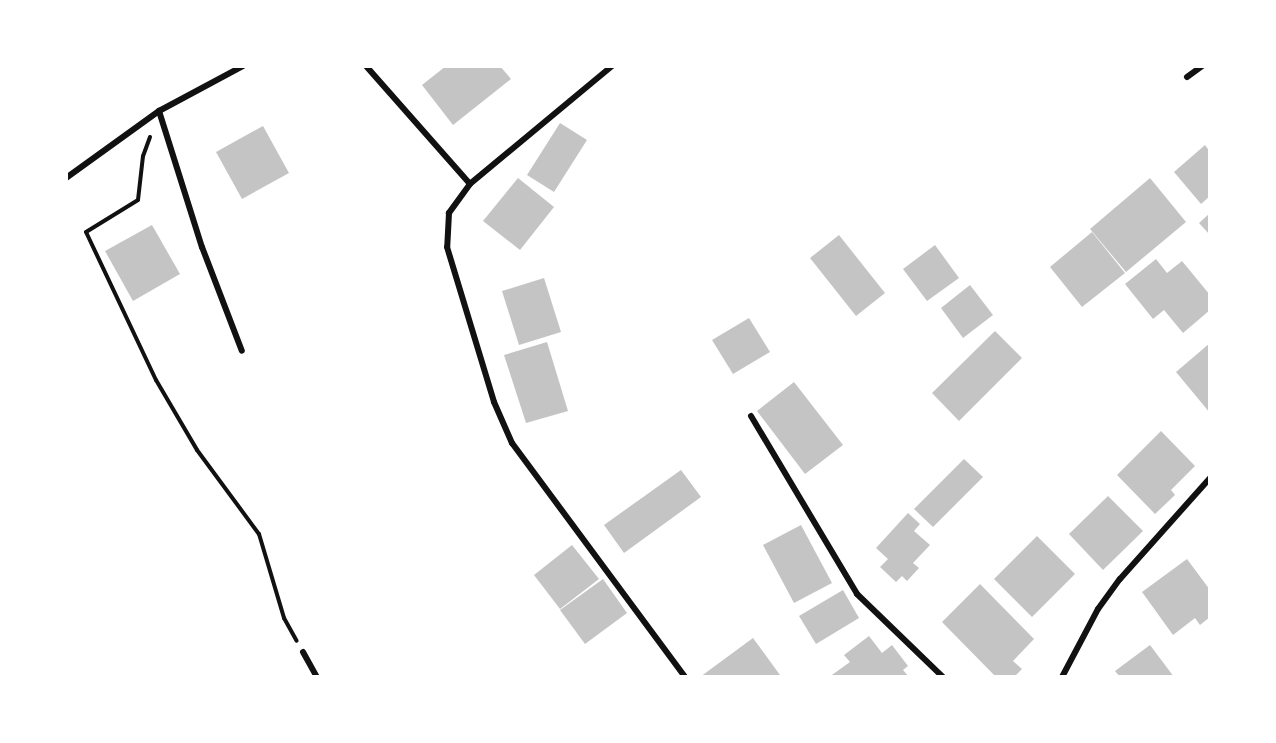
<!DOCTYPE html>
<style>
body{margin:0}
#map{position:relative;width:1276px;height:743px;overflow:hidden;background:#fff;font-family:Signika,sans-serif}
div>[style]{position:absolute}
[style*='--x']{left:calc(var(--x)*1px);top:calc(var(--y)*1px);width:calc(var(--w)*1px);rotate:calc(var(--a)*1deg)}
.building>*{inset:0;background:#c4c4c4}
.path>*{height:4px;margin:-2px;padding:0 2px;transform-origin:2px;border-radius:2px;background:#111}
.minor>*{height:6px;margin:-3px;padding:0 3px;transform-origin:3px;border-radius:3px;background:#111}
span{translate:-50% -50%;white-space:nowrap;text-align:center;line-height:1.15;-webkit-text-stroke:4.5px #fff;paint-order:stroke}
.frame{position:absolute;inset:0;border:68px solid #fff;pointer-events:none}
</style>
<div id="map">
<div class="building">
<i style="clip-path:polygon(446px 66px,500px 66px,511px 79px,453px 125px,422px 85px)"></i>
<i style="clip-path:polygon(560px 123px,587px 140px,554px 192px,527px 175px)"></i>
<i style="clip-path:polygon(263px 126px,289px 173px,242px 199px,216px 152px)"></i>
<i style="clip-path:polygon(1205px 145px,1210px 152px,1210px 196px,1201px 204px,1174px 172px)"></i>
<i style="clip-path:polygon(518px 178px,554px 207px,520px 250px,483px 221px)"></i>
<i style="clip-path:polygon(1150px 178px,1186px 222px,1126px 272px,1090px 229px)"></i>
<i style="clip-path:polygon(1210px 213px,1210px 235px,1199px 223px)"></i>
<i style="clip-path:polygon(152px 225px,180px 274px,133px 301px,105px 251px)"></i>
<i style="clip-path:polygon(1092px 232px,1125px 273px,1082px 307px,1050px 267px)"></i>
<i style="clip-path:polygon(839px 235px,885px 293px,856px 316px,810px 258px)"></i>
<i style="clip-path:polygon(935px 245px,959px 278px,927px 301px,903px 269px)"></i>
<i style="clip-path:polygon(1156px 259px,1167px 273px,1182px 261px,1210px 295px,1210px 310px,1183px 333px,1164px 310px,1153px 319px,1125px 284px)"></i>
<i style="clip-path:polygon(544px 278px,561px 332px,519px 345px,502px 291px)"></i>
<i style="clip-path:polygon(970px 285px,993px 315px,963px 338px,941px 308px)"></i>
<i style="clip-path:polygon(749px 318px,770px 352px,733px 374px,712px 340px)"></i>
<i style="clip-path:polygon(995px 331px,1022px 358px,959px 421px,932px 393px)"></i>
<i style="clip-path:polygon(547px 342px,568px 411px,526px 423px,504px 355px)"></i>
<i style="clip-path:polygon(1210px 343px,1210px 413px,1176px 372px)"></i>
<i style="clip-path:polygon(794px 382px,843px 445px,805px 474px,757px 411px)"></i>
<i style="clip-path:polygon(1161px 431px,1195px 466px,1171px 490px,1175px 495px,1155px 514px,1117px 475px)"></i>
<i style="clip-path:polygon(964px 459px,983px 477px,933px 527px,914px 509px)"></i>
<i style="clip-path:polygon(681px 470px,701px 497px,624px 553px,604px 525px)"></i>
<i style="clip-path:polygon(1108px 496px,1143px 531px,1103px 570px,1069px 534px)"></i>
<i style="clip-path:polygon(908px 513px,920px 524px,914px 531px,930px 545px,913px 563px,919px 568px,907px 581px,902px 576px,896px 582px,880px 567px,888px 559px,876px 548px)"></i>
<i style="clip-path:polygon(801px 525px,832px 583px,794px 603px,763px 545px)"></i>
<i style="clip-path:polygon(1037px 536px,1075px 574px,1032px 617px,994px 579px)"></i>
<i style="clip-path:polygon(572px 545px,599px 579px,560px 609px,534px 575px)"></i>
<i style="clip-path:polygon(1187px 559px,1210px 590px,1210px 617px,1200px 625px,1195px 618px,1173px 635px,1142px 592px)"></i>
<i style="clip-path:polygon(603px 579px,627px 613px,585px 644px,560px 610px)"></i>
<i style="clip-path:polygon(980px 584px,1034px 639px,1013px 661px,1022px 669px,1014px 677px,996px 677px,942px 622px)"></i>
<i style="clip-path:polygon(843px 590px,859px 618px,816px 644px,799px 616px)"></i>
<i style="clip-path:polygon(869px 636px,882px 653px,892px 645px,908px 666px,903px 670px,909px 677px,829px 677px,850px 662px,844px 655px)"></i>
<i style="clip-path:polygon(753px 638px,780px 675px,777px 677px,700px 677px)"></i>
<i style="clip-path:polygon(1150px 645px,1174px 677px,1120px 677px,1115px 671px)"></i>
</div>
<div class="path">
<i style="--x:150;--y:137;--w:20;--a:110"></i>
<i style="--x:143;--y:156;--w:44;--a:96.5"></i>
<i style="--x:138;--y:200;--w:61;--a:148.4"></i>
<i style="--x:86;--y:232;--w:164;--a:64.7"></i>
<i style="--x:156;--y:380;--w:81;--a:59.6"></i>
<i style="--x:197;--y:450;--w:104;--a:53.6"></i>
<i style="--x:259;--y:534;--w:88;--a:73.4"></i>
<i style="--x:284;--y:618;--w:26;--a:61"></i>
</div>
<div class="minor">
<i style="--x:366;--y:66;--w:157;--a:48.6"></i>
<i style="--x:612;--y:66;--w:185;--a:140.3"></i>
<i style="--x:470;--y:184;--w:36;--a:126"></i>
<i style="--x:449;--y:213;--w:34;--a:93"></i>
<i style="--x:447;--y:247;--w:162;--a:73.1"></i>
<i style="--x:494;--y:402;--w:45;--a:66.3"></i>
<i style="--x:512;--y:443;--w:291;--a:53.5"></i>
<i style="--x:1187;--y:77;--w:19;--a:-36"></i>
<i style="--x:159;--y:111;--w:143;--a:72.5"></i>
<i style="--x:202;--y:247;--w:111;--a:69"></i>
<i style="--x:66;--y:178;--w:115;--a:-35.8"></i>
<i style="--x:159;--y:111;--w:95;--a:-28.2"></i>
<i style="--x:751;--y:416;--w:207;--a:59.2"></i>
<i style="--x:857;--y:594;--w:120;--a:44"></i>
<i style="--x:303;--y:652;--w:29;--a:61"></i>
<i style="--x:1062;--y:677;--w:77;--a:-62.1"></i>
<i style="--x:1098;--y:609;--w:37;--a:-54"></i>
<i style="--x:1120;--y:579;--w:135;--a:-48.3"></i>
</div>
<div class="frame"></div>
</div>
